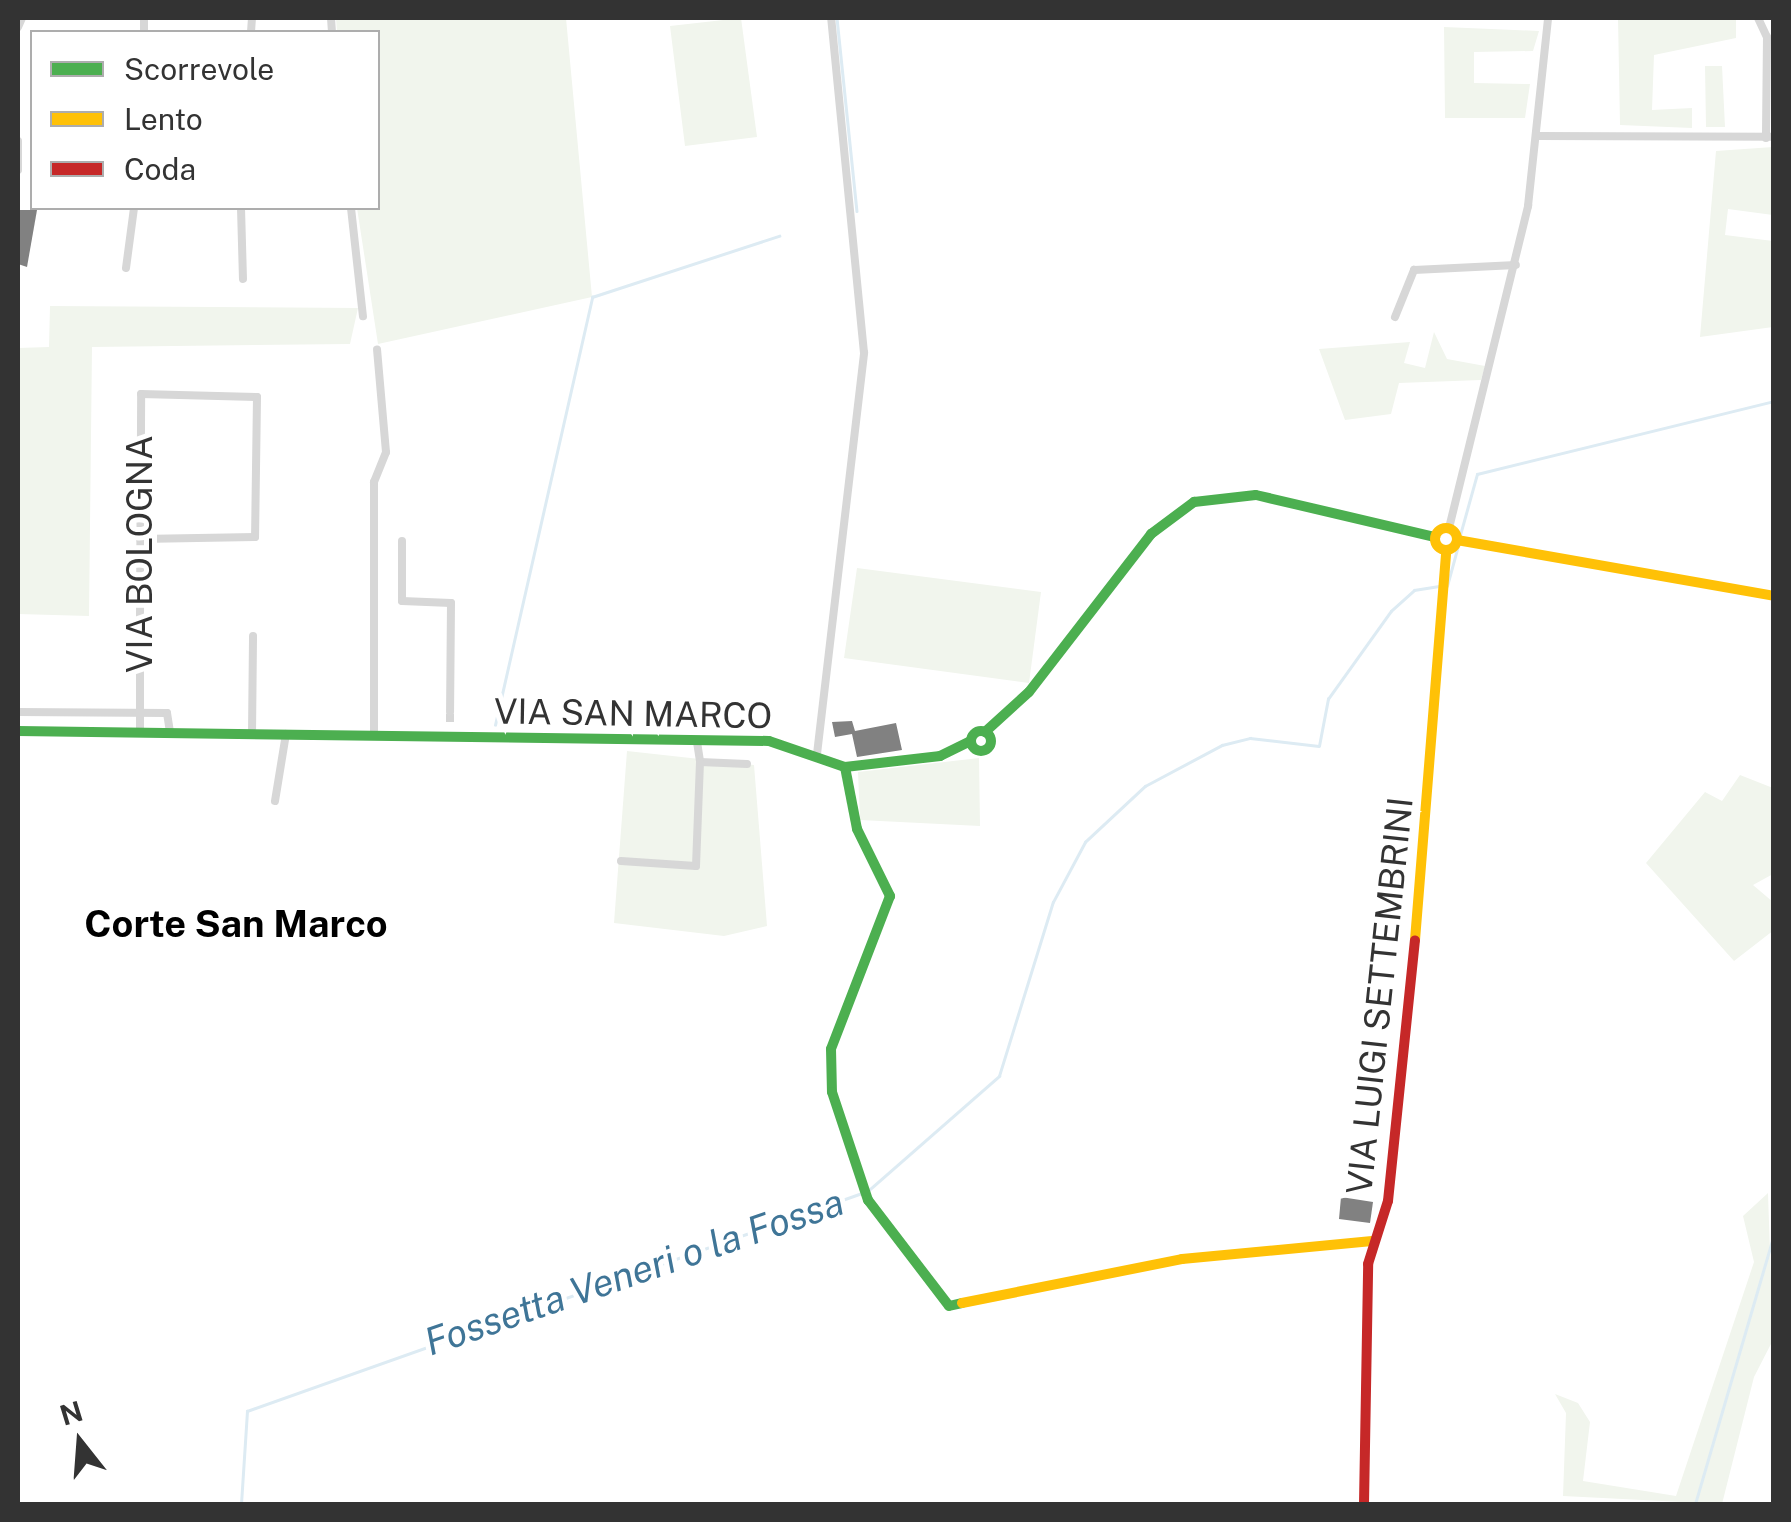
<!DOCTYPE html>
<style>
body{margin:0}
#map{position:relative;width:1791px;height:1522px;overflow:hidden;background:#fff;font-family:"Public Sans",sans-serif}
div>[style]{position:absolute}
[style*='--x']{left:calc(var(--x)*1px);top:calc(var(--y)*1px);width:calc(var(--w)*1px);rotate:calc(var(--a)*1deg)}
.green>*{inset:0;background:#f1f5ed}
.stream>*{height:2.5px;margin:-1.25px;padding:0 1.25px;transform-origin:1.25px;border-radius:1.25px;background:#ddebf3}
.building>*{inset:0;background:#818181}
.street-tunnel>*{height:8px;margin-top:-4px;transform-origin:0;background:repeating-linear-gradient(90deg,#d6d6d6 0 8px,transparent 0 12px)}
.street>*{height:8px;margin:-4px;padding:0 4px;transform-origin:4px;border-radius:4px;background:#d7d7d7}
.fast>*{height:10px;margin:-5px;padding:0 5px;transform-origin:5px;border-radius:5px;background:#4caf50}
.fast>.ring{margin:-5px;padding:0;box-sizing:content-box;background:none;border:10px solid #4caf50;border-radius:50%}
.slow>*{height:10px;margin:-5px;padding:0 5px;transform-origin:5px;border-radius:5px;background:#ffc107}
.slow>.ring{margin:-5px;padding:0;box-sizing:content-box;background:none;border:10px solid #ffc107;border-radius:50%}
.jam>*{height:10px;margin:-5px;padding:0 5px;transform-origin:5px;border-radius:5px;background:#c62828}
span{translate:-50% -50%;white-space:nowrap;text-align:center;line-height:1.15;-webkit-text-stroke:10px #fff;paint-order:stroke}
.street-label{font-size:35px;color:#333}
.neighbourhood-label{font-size:38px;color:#000;font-weight:700}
.water-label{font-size:38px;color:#3f7597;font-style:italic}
.frame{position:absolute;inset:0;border:20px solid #333;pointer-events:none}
.legend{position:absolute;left:30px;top:30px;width:350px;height:180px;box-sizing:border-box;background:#fff;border:2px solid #adadad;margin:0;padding:12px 18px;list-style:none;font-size:30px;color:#333}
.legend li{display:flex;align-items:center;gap:20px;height:50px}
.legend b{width:50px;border:2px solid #adadad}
.north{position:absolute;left:30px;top:1392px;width:100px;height:100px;-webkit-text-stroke:8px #fff;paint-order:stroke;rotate:343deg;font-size:28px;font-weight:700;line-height:40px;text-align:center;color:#333}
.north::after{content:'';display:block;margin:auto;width:35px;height:45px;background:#333;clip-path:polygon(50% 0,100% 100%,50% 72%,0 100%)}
</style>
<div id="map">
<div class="green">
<i style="clip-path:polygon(336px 18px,566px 18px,592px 297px,378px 344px,357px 208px,378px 208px,378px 32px,337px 32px)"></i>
<i style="clip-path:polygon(741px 18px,757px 137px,685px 146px,670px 26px)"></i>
<i style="clip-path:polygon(1618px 18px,1736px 18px,1736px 38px,1654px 55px,1652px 110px,1692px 108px,1692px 128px,1620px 125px)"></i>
<i style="clip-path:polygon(1444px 27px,1539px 31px,1533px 51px,1474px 52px,1474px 83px,1530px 84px,1525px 118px,1445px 118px)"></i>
<i style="clip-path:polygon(1705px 66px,1722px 66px,1725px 127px,1706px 127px)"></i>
<i style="clip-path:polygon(1773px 147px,1773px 215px,1728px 209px,1725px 235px,1773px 241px,1773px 327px,1700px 337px,1716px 151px)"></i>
<i style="clip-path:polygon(50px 306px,358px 308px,350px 344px,92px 347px,89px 616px,18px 614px,18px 348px,49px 347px)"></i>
<i style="clip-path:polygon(1434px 332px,1447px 359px,1485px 366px,1481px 380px,1399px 383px,1391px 414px,1345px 420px,1319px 349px,1410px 342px,1404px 363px,1425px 368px)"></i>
<i style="clip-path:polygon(857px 568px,1041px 592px,1029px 683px,844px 658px)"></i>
<i style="clip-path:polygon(627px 751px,754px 765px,767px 926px,724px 936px,614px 923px)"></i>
<i style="clip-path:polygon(979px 758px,980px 826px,860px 820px,858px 772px)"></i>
<i style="clip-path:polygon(1740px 775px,1773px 788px,1773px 874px,1753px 885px,1773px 902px,1774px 930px,1734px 961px,1646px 863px,1705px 792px,1722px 801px)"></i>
<i style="clip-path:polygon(1768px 1193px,1773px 1340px,1754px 1377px,1722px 1504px,1563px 1496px,1566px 1413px,1555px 1394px,1578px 1403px,1590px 1422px,1583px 1481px,1676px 1496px,1754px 1262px,1743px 1216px)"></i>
</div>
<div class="stream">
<i style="--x:837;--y:18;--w:194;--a:84.1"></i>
<i style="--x:1460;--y:535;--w:63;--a:-74.4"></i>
<i style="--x:1477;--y:474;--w:306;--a:-13.8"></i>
<i style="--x:1447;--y:586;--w:46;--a:-74.7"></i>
<i style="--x:495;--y:725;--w:439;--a:-77.2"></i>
<i style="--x:592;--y:297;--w:197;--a:-18.1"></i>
<i style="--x:869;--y:1190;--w:173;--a:-41.2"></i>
<i style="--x:999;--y:1076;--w:182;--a:-72.8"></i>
<i style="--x:1053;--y:902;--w:68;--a:-61.9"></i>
<i style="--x:1085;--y:842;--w:82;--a:-43"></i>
<i style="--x:1145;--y:786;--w:87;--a:-28"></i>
<i style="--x:1222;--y:745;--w:29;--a:-14"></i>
<i style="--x:1250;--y:738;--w:69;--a:6.6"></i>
<i style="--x:1319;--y:746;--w:48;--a:-79.2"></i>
<i style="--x:1328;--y:699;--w:108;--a:-54.4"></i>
<i style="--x:1391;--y:611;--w:31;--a:-42"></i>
<i style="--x:1414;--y:590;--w:25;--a:-9"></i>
<i style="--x:241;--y:1504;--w:93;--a:-86.3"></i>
<i style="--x:247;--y:1411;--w:652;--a:-19.52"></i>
<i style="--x:1695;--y:1504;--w:282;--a:-73.7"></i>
</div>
<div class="building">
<i style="clip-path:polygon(18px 210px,37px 210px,27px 267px,18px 264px)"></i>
<i style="clip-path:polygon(852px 721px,855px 731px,896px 723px,902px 750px,857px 757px,852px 734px,835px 737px,832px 722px)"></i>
<i style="clip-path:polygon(1341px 1197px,1373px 1202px,1370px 1223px,1339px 1219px)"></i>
</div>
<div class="street-tunnel">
<i style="--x:450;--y:722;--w:10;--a:-90"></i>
</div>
<div class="street">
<i style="--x:331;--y:18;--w:14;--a:86"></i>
<i style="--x:1758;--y:18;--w:21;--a:65"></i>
<i style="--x:1767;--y:37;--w:101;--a:90.6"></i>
<i style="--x:18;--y:27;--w:10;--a:-66"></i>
<i style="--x:144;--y:32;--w:14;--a:-90"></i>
<i style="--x:251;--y:32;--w:14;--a:-86"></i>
<i style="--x:1538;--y:136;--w:236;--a:0.2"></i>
<i style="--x:18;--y:141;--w:29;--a:90"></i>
<i style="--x:241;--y:208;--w:71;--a:88.4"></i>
<i style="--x:351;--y:208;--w:109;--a:83.7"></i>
<i style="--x:126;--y:268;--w:61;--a:-82.4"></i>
<i style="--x:1395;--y:317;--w:51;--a:-68"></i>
<i style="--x:1414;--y:270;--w:102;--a:-2.8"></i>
<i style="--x:1449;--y:528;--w:332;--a:-76.2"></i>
<i style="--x:1528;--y:206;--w:189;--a:-83.9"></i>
<i style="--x:402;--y:541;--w:60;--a:90"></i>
<i style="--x:402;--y:601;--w:49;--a:2.3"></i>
<i style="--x:451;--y:603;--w:109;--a:90.5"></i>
<i style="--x:18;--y:712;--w:149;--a:0.4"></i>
<i style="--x:167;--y:713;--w:20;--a:81"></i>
<i style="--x:140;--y:732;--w:115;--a:-90"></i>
<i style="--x:140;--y:617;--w:223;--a:-89.7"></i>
<i style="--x:141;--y:394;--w:116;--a:1.5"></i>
<i style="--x:257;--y:397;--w:140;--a:90.8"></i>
<i style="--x:255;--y:537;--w:115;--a:179"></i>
<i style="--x:252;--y:734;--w:98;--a:-89.4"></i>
<i style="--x:374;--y:736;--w:254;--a:-90"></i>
<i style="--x:374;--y:482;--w:32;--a:-68"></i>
<i style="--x:386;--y:452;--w:103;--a:-95"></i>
<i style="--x:697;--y:742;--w:20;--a:81"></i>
<i style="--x:700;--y:762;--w:47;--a:2.4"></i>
<i style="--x:817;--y:754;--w:404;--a:-83.3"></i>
<i style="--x:864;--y:353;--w:337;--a:-95.6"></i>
<i style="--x:275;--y:801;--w:68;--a:-80.7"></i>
<i style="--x:621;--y:861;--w:75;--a:3.8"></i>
<i style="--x:696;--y:866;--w:104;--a:-87.8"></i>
</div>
<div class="fast">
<i style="--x:18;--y:731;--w:751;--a:0.76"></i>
<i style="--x:769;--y:741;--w:80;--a:18.9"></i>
<i style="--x:845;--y:767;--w:96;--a:-6.6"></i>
<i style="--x:940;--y:756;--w:34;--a:-26"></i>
<i class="ring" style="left:971px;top:731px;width:10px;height:10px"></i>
<i style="--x:985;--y:732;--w:59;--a:-42.3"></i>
<i style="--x:1029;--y:692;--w:200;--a:-52.3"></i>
<i style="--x:1151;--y:534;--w:54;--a:-36.7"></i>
<i style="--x:1194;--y:502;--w:62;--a:-6.4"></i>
<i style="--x:1256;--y:495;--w:184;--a:13.2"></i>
<i style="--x:845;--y:767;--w:63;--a:79"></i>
<i style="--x:857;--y:829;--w:75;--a:63.8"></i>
<i style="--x:890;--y:896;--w:164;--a:111.1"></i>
<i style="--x:831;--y:1049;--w:43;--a:88.7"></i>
<i style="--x:832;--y:1092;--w:114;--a:71.6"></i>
<i style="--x:868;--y:1200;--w:133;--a:52.6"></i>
<i style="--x:949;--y:1306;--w:13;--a:-13"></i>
</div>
<div class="slow">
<i class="ring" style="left:1435px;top:528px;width:12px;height:12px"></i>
<i style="--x:1457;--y:540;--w:322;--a:10"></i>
<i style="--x:1415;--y:940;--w:390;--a:-85.4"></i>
<i style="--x:962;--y:1303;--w:224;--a:-11.3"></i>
<i style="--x:1182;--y:1259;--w:191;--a:-5.4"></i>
</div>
<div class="jam">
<i style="--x:1364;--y:1504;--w:240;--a:-89"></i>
<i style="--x:1368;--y:1264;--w:66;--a:-72.4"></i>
<i style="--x:1388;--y:1201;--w:262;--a:-84.1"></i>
</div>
<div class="street-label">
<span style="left:140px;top:554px;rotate:-90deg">VIA BOLOGNA</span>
<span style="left:633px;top:714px;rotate:1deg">VIA SAN MARCO</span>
<span style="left:1380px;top:996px;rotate:-84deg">VIA LUIGI SETTEMBRINI</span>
</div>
<div class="neighbourhood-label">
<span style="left:236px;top:924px">Corte San Marco</span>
</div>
<div class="water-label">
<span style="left:634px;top:1272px;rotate:-19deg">Fossetta Veneri o la Fossa</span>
</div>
<div class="frame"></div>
<ul class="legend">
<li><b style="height:12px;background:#4caf50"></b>Scorrevole</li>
<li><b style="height:12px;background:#ffc107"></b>Lento</li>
<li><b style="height:12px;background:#c62828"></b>Coda</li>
</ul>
<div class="north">N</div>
</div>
